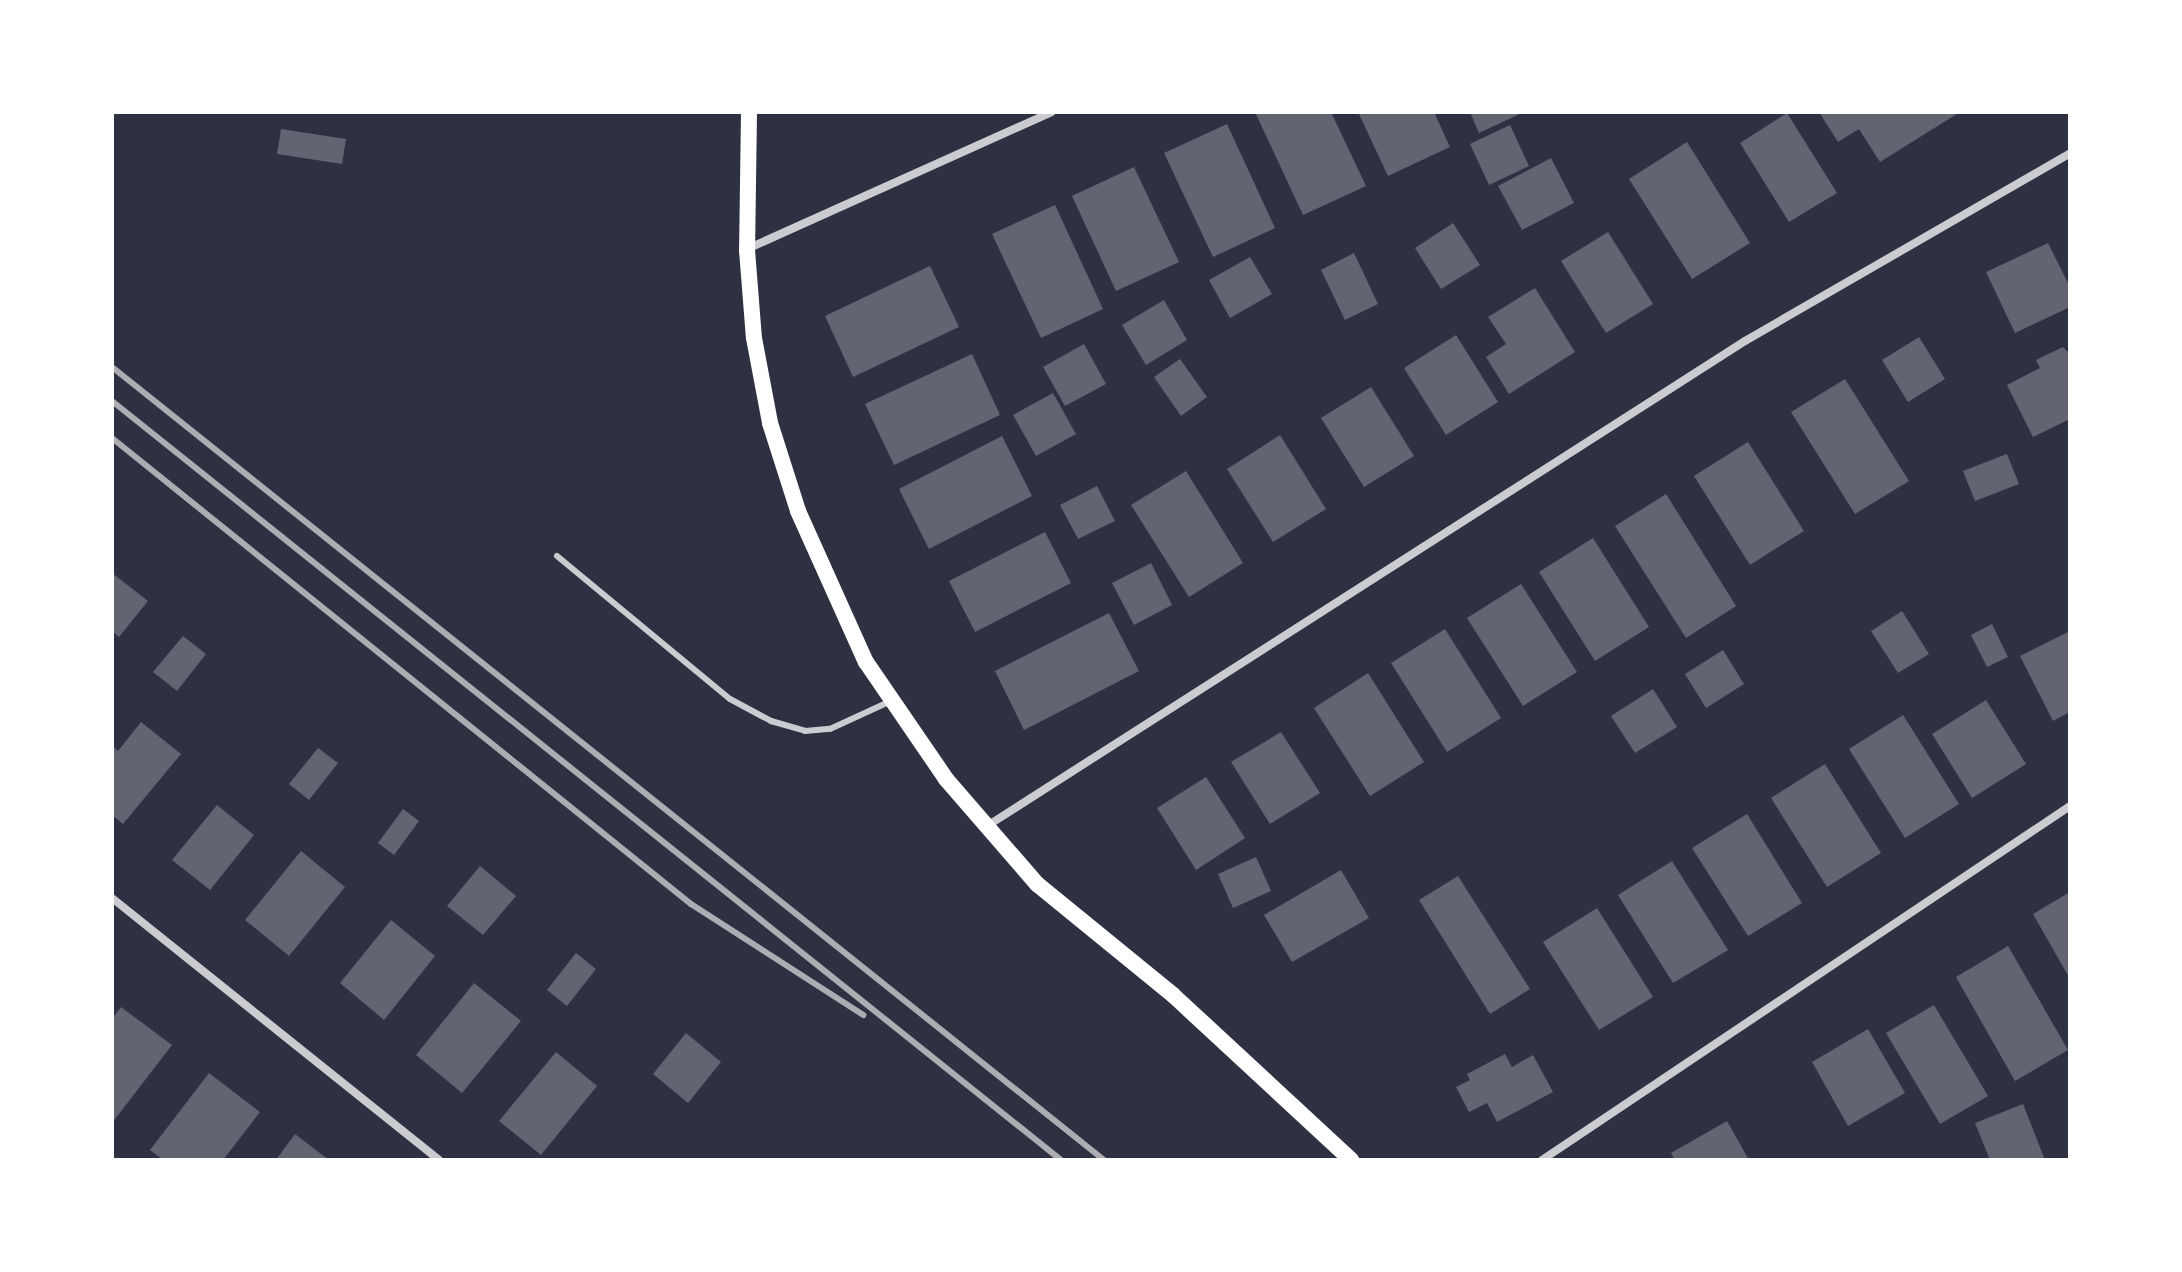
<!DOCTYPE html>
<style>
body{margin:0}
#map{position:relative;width:2182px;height:1272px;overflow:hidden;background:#2d3142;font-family:"Roboto Condensed",sans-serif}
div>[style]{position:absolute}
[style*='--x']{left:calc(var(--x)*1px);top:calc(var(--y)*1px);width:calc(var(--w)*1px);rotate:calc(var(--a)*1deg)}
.building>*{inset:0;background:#626471}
.service>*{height:6px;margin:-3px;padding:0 3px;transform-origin:3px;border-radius:3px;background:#caccd0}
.minor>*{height:8px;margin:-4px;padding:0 4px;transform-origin:4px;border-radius:4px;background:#caccd0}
.secondary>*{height:16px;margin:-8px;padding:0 8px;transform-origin:8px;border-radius:8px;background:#fff}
.rail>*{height:6px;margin:-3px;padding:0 3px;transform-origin:3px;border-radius:3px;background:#abadb3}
span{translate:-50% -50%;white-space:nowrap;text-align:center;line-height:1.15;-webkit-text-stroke:8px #fff;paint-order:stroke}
.frame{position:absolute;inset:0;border:114px solid #fff;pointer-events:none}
</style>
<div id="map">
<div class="building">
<i style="clip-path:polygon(1255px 112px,1331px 112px,1366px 186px,1303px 215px)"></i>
<i style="clip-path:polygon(1358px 112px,1434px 112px,1450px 147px,1388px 176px)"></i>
<i style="clip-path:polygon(1470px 112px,1524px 112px,1479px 133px)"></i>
<i style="clip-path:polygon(1819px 112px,1960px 112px,1880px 162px,1859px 129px,1838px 142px)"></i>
<i style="clip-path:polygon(1787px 113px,1837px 193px,1789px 222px,1740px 143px)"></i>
<i style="clip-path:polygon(1227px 124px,1275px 228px,1213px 257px,1164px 153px)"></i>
<i style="clip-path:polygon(1510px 125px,1529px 166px,1489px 185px,1470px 144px)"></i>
<i style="clip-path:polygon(281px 129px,346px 139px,342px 164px,277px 154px)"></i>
<i style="clip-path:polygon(1687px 142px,1750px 243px,1692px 279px,1629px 179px)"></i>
<i style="clip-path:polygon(1551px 158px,1574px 203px,1522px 230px,1498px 186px)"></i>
<i style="clip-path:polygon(1134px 167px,1179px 262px,1116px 291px,1072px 196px)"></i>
<i style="clip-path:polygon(1055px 205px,1103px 309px,1041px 338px,992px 234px)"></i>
<i style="clip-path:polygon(1453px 223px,1480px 265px,1441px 289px,1415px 248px)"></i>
<i style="clip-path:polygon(1608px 232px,1653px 304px,1606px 333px,1561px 261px)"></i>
<i style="clip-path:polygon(2048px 243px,2070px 287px,2070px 307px,2015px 333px,1986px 272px)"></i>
<i style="clip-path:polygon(1354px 253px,1378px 304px,1345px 320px,1321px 270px)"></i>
<i style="clip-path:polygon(1250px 257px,1272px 294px,1230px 318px,1209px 280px)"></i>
<i style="clip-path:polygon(930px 266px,959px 327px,853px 377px,825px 316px)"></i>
<i style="clip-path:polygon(1535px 288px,1575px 352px,1509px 394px,1486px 357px,1506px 344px,1488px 317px)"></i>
<i style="clip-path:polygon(1164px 300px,1187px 340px,1146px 365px,1122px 325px)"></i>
<i style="clip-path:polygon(1456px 335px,1498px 402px,1446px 435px,1404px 368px)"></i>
<i style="clip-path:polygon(1919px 337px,1945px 379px,1908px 402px,1882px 360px)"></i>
<i style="clip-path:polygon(1084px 344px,1106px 384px,1065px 406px,1043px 367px)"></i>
<i style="clip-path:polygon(2063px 347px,2070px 354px,2070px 419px,2033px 437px,2007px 385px,2040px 368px,2036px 360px)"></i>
<i style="clip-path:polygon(972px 354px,1000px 415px,894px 465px,865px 404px)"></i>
<i style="clip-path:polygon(1180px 359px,1207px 397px,1181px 416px,1154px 377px)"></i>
<i style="clip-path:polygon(1845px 379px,1909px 481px,1855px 514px,1791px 412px)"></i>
<i style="clip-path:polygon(1371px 387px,1414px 456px,1364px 487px,1321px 418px)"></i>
<i style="clip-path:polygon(1053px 393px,1076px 434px,1036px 456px,1013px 415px)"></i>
<i style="clip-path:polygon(1280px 435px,1326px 509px,1273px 542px,1227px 469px)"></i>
<i style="clip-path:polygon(1002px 436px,1032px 496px,929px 549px,899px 489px)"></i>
<i style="clip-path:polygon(1748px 442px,1804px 531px,1750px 565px,1694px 476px)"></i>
<i style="clip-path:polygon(2007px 454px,2019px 484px,1975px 501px,1963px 471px)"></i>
<i style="clip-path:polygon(1186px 471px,1243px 563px,1189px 597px,1131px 505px)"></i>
<i style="clip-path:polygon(1097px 486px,1115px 521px,1078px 539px,1060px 505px)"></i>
<i style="clip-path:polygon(1666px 494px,1736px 606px,1686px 638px,1615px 526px)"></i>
<i style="clip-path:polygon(1045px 532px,1071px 583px,975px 632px,949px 581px)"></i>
<i style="clip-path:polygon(1593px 538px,1649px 627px,1595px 661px,1539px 572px)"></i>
<i style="clip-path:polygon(1151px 563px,1172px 605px,1134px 625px,1112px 583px)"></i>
<i style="clip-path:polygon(112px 573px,148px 601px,119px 637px,112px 631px)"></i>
<i style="clip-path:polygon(1521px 584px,1577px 672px,1523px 706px,1467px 618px)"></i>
<i style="clip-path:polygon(1902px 611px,1929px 654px,1898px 673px,1871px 631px)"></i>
<i style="clip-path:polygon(1109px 613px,1139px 671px,1024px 730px,995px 671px)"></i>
<i style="clip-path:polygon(1992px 624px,2008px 657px,1987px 667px,1971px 635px)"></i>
<i style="clip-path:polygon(1445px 629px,1501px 718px,1447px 752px,1391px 663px)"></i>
<i style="clip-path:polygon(2070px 631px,2070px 712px,2053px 721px,2020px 656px)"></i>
<i style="clip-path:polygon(183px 636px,206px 654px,177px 691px,153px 672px)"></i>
<i style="clip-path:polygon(1723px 650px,1744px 684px,1706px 708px,1685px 674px)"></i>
<i style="clip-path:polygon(1368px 673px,1424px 762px,1370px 796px,1314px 708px)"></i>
<i style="clip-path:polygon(1653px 689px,1677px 727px,1635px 753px,1611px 716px)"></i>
<i style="clip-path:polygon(1986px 700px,2026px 764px,1972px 798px,1932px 734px)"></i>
<i style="clip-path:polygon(1903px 715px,1959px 804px,1905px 838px,1849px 749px)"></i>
<i style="clip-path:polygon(141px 722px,181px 754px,123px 824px,112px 815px,112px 745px,118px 751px)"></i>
<i style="clip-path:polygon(1281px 732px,1320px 793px,1270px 824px,1231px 762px)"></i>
<i style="clip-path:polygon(318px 748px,338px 763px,309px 800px,289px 784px)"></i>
<i style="clip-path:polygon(1825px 764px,1881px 853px,1827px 887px,1771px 798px)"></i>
<i style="clip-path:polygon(1206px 777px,1245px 838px,1196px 870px,1157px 808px)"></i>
<i style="clip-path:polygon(217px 805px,254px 835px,210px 890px,172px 860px)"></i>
<i style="clip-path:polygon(403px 809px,419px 821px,394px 855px,378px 843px)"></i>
<i style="clip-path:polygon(1747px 814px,1802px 903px,1748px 936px,1692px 848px)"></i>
<i style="clip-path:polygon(301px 851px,345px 887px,289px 956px,245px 920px)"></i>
<i style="clip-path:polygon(1256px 857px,1271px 891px,1233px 908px,1218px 874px)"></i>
<i style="clip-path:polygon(1672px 861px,1728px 950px,1673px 983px,1618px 895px)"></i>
<i style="clip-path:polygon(480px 866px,516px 896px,483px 935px,447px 906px)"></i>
<i style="clip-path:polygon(1341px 870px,1369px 918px,1292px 962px,1264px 915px)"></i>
<i style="clip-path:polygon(1458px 876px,1530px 989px,1490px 1014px,1419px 900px)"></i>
<i style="clip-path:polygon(2070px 892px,2070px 979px,2033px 914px)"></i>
<i style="clip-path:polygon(1597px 908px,1653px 997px,1599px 1030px,1543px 942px)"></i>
<i style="clip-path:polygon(391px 920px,435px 956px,384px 1020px,340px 983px)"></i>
<i style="clip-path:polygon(2008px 946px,2068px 1050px,2015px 1081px,1956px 977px)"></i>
<i style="clip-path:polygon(576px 953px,596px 969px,567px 1006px,547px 990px)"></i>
<i style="clip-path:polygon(474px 983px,521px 1021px,462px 1093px,416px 1055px)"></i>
<i style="clip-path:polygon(1934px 1005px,1988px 1096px,1940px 1124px,1886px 1033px)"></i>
<i style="clip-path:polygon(121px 1007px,172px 1045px,112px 1123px,112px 1019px)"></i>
<i style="clip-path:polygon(1868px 1029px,1905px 1093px,1848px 1126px,1812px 1062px)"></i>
<i style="clip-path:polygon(686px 1033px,721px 1062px,688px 1103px,653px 1074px)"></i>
<i style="clip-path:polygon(556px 1052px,597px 1086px,541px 1155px,499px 1121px)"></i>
<i style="clip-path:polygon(1505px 1054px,1512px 1067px,1533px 1055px,1553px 1092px,1497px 1122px,1487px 1103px,1469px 1112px,1456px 1087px,1470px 1080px,1467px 1074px)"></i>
<i style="clip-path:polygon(209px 1073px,260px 1112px,223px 1160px,163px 1160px,150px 1150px)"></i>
<i style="clip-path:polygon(2023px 1104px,2045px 1160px,1990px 1160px,1975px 1123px)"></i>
<i style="clip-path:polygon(1727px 1121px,1749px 1160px,1675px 1160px,1671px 1153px)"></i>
<i style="clip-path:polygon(295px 1134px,329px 1160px,276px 1160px)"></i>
</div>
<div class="service">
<i style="--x:557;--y:556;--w:224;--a:39.6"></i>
<i style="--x:730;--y:699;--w:47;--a:28.2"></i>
<i style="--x:771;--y:721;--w:35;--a:16"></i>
<i style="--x:805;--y:731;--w:25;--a:-5"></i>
<i style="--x:830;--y:729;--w:67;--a:-24.7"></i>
</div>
<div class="minor">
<i style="--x:747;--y:249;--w:334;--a:-24.2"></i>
<i style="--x:987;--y:826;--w:900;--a:-32.61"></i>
<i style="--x:1745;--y:341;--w:375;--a:-30"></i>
<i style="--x:112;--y:898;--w:419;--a:38.7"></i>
<i style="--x:1542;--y:1160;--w:636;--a:-33.84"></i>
</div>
<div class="secondary">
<i style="--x:749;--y:112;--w:138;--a:90.8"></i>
<i style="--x:747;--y:250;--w:88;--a:85.5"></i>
<i style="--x:754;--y:338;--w:86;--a:79.3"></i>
<i style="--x:770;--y:423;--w:92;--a:72.3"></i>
<i style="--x:798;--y:511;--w:166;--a:65.8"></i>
<i style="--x:866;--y:662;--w:142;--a:55.6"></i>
<i style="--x:946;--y:779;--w:139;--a:49.1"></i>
<i style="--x:1037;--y:884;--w:176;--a:39.2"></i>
<i style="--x:1173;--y:995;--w:243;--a:42.8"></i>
</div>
<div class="rail">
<i style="--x:112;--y:367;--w:1270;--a:38.64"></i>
<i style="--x:112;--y:401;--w:1215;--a:38.65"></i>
<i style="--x:112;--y:438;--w:743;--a:38.83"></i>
<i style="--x:691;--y:904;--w:205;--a:32.8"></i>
</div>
<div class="frame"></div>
</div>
